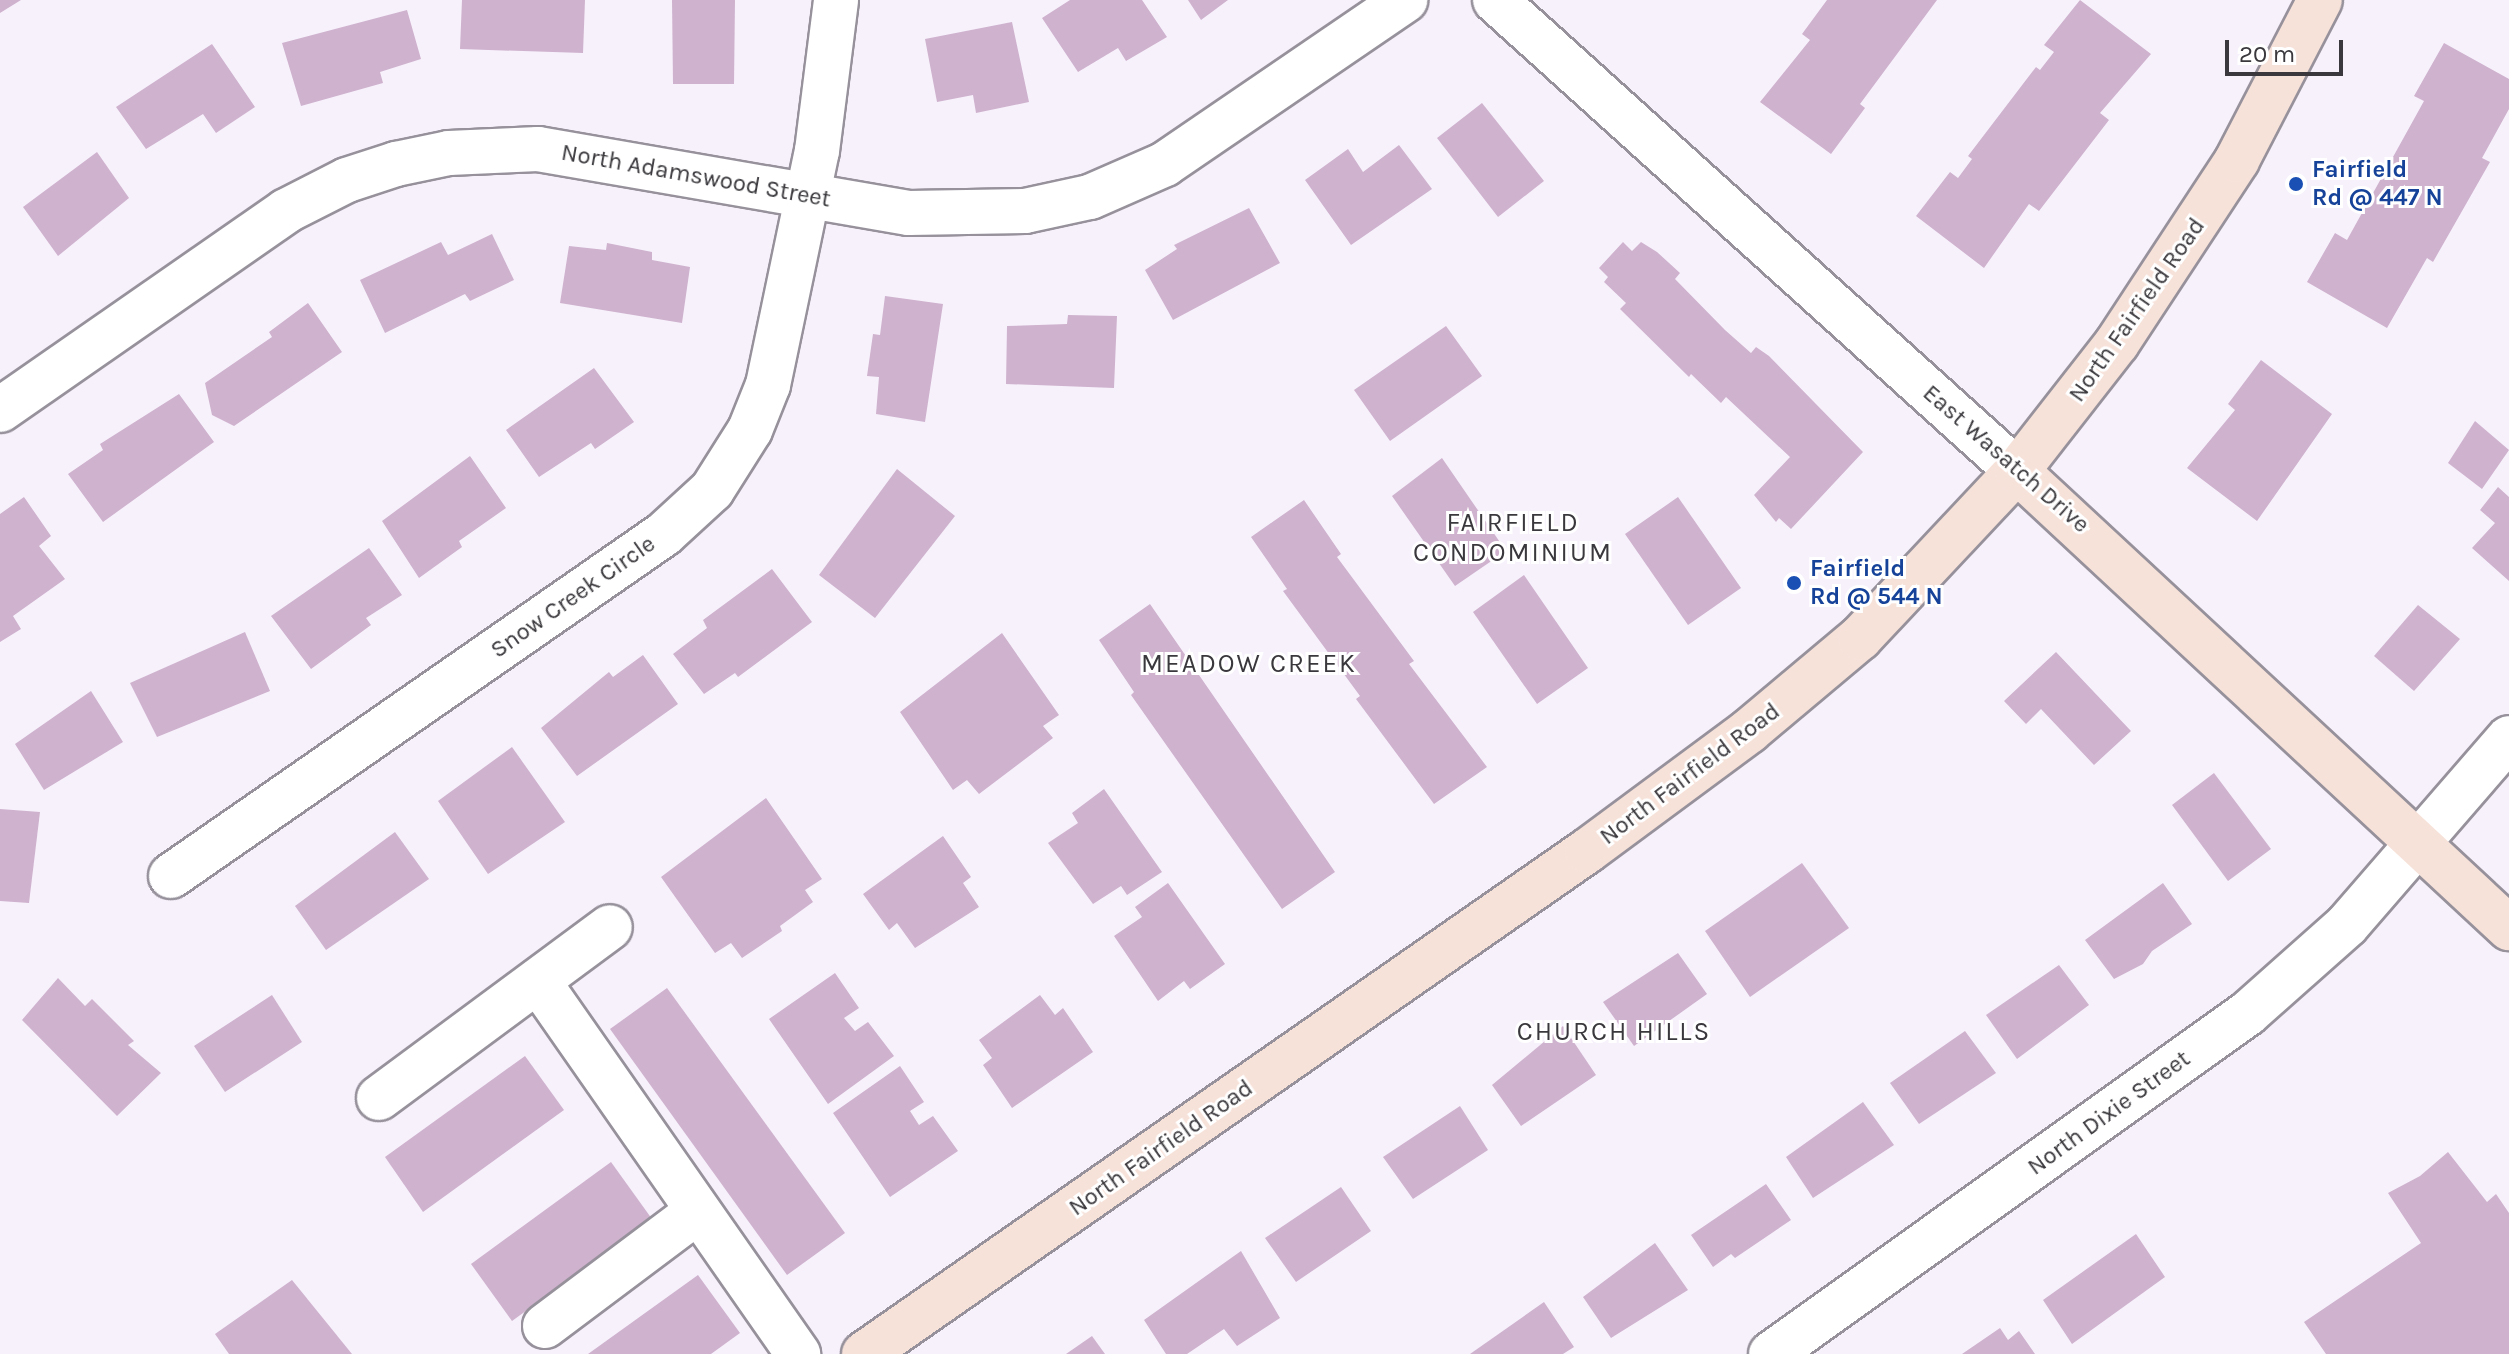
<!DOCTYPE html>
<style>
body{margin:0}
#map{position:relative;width:2509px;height:1354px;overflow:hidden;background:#f7f1fc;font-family:Karla,sans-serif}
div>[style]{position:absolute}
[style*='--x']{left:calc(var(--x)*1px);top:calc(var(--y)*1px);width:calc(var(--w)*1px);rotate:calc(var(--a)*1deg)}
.building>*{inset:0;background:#cfb2ce}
.roads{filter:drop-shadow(2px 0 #96919b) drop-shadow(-2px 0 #96919b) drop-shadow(0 2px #96919b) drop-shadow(0 -2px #96919b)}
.street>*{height:44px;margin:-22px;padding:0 22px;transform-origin:22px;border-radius:22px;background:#fff}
.secondary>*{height:44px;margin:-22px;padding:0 22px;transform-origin:22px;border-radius:22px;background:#f7e2da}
.dots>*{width:22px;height:22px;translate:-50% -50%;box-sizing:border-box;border:4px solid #fff;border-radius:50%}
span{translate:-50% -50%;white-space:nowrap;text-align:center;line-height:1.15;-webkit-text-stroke:6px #fff;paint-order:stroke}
.transit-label{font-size:24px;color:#164399;font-weight:700}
.left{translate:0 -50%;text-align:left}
.street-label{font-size:24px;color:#3a383c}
.neighbourhood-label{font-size:26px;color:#3a383c;letter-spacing:2px}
.scale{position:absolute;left:2225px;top:40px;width:118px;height:36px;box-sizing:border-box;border:4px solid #3a383c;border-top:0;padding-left:10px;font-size:24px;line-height:28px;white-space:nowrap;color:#3a383c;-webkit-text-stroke:6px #fff;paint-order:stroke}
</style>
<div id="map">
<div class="building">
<i style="clip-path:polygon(0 0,21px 0,0 13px)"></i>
<i style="clip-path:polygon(462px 0,585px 0,583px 53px,460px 49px)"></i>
<i style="clip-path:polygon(672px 0,735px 0,734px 84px,673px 84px)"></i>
<i style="clip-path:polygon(1070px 0,1142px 0,1167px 37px,1126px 61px,1118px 48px,1078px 72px,1042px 18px)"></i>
<i style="clip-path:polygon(1188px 0,1228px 0,1201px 20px)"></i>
<i style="clip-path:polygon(1827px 0,1937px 0,1860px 104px,1865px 108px,1831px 154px,1760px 102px,1810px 40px,1802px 34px)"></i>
<i style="clip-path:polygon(2080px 0,2151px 54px,2100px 113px,2109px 120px,2039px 211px,2029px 204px,1984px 268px,1916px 216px,1950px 172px,1958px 178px,1972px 159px,1968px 156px,2036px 67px,2040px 70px,2054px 52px,2044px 45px)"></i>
<i style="clip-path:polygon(407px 10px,421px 59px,380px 72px,383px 83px,301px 106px,282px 43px)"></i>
<i style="clip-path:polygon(1012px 22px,1029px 102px,976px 113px,973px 95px,937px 102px,925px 39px)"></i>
<i style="clip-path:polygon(2444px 43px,2509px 79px,2509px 109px,2482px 158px,2490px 162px,2433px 262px,2427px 258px,2387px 328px,2307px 282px,2335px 233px,2347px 240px,2424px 101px,2414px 96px)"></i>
<i style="clip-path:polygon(212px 44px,255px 107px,216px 133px,203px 114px,146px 149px,116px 107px)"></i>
<i style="clip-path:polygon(1482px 103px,1544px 181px,1498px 217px,1437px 138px)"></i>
<i style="clip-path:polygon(1399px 145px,1432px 189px,1351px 245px,1305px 180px,1348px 149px,1363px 172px)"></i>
<i style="clip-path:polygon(97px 152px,129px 198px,58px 256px,23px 207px)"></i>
<i style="clip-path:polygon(1249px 208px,1280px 263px,1173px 320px,1145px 270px,1177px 249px,1174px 245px)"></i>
<i style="clip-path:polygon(492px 234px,514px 280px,470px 301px,465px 294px,385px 333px,360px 280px,441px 242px,448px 255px)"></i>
<i style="clip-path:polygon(1623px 242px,1632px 251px,1641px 242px,1657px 252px,1680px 273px,1675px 279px,1725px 330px,1751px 353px,1756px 347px,1769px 356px,1863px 452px,1791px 529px,1779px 518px,1776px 522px,1754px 495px,1790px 457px,1726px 397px,1721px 403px,1691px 374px,1689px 377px,1620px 309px,1626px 303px,1604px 282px,1608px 277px,1599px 268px)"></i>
<i style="clip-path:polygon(607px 243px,652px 252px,652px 260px,690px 267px,682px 323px,560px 303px,569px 246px,606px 250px)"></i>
<i style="clip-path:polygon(885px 296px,943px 304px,925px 422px,876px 414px,879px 377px,867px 376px,873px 334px,880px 335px)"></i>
<i style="clip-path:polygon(308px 303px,342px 352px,234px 426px,212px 415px,205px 383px,272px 337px,269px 332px)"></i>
<i style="clip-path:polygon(1068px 315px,1117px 316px,1114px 388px,1006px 384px,1007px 326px,1067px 324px)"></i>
<i style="clip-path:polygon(1446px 326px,1482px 376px,1390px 441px,1354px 390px)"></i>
<i style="clip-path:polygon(2261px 360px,2332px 414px,2257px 521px,2187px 468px,2235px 410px,2228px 404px)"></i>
<i style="clip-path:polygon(594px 368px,634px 422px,595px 449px,591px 443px,539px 477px,506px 430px)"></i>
<i style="clip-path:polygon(179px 394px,214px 442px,103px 522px,68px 474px,103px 450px,100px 444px)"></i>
<i style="clip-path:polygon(2475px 421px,2509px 450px,2482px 489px,2448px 463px)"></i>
<i style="clip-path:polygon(470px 456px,506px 508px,459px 541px,462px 547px,419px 578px,382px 521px)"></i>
<i style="clip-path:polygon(1442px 458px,1506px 551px,1455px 586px,1392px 496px)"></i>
<i style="clip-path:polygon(897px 469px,955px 516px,875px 618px,819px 575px)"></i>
<i style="clip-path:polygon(2498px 487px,2509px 497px,2509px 581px,2472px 548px,2495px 523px,2480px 510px)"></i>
<i style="clip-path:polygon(24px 497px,51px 536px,39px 546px,65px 579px,13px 616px,21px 629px,0 642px,0 514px)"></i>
<i style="clip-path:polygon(1678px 497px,1741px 588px,1688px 625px,1625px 534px)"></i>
<i style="clip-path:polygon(1304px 500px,1341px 554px,1337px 557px,1414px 661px,1409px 664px,1487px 767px,1434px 804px,1356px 699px,1360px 696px,1283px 591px,1287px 589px,1251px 537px)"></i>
<i style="clip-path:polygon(369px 548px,402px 595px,366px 618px,371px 625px,311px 669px,271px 616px)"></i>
<i style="clip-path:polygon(772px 569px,812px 622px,738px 677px,735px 673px,704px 694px,673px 654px,707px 628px,703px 620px)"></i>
<i style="clip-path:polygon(1524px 575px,1588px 668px,1537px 704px,1473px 612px)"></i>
<i style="clip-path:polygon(1150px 604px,1335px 872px,1282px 909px,1131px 695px,1134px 692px,1099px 640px)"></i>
<i style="clip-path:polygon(2418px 605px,2460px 639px,2414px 691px,2374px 656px)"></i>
<i style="clip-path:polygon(245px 632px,270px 691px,157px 737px,130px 683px)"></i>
<i style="clip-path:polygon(1002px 633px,1059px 715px,1043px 726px,1053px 738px,979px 794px,967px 780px,953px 790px,900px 712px)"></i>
<i style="clip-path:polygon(2056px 652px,2131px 731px,2094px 765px,2041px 709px,2026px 724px,2004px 701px)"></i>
<i style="clip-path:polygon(643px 655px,678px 704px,577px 776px,541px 728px,609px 672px,613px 677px)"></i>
<i style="clip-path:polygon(91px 691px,123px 742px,44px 790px,15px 744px)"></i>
<i style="clip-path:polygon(512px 747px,565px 822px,488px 874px,438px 801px)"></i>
<i style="clip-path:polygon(2214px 773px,2271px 849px,2228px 881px,2172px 805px)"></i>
<i style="clip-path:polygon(1104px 789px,1162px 872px,1127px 895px,1121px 886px,1093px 904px,1048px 843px,1078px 823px,1072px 813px)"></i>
<i style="clip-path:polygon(766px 798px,822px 879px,805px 890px,813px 902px,780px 926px,782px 931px,742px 958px,731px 943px,715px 953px,661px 877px)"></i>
<i style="clip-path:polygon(0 809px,40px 812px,29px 903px,0 901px)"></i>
<i style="clip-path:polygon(395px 832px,429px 879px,326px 950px,295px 906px)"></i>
<i style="clip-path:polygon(943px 836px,971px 877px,963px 883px,979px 907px,915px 948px,897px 923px,889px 930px,863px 894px)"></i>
<i style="clip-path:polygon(1802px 863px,1849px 928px,1750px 997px,1705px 931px)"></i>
<i style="clip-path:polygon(1168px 883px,1225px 964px,1190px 989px,1184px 981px,1158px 1001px,1114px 936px,1142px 917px,1135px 907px)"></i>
<i style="clip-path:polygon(2163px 883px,2192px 924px,2152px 951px,2143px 964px,2114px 979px,2085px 940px)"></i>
<i style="clip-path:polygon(1678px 953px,1707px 994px,1634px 1046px,1603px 1002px)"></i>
<i style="clip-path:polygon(2059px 965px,2089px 1005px,2017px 1059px,1986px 1015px)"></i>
<i style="clip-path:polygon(835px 973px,859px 1008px,844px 1018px,855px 1031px,868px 1022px,894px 1056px,828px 1104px,769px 1019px)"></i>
<i style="clip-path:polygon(58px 978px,85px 1006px,92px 999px,134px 1041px,128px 1045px,161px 1073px,117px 1116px,22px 1020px)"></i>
<i style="clip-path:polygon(667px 988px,845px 1233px,787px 1275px,610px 1029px)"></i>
<i style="clip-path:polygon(272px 995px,302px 1042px,225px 1092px,194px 1046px)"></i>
<i style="clip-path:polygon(1040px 995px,1055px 1015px,1063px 1008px,1093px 1052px,1012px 1108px,983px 1065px,992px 1058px,979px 1040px)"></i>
<i style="clip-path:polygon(1563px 1026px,1596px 1075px,1521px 1126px,1492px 1085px)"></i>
<i style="clip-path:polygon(1965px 1031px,1996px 1073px,1919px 1124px,1890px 1083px)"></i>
<i style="clip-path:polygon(525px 1056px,564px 1110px,423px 1212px,385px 1157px)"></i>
<i style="clip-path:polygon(900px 1066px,924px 1102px,910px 1111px,919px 1125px,933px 1116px,958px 1151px,890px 1197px,833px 1113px)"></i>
<i style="clip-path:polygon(1863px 1102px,1894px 1145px,1813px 1198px,1786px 1157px)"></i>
<i style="clip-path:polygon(1460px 1106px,1488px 1150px,1413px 1199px,1383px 1157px)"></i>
<i style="clip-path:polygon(2448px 1152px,2487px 1202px,2496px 1194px,2509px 1213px,2509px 1354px,2326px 1354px,2304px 1322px,2421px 1243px,2388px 1193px,2420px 1176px)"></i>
<i style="clip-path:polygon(611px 1162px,652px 1219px,512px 1321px,471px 1264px)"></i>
<i style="clip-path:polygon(1766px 1184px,1791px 1220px,1735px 1258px,1731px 1254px,1713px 1267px,1691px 1235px)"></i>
<i style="clip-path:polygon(1341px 1187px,1371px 1231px,1296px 1282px,1265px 1238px)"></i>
<i style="clip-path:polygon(2136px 1234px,2165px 1277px,2072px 1344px,2043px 1300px)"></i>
<i style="clip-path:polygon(1655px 1243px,1688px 1290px,1611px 1338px,1583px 1297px)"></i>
<i style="clip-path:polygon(1241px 1251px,1280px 1318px,1237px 1346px,1224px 1329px,1187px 1354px,1166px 1354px,1144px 1320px)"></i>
<i style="clip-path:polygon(698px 1275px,740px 1333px,711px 1354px,588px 1354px)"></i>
<i style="clip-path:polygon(292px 1280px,352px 1354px,229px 1354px,215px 1334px)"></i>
<i style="clip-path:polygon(1544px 1302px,1574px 1347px,1563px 1354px,1470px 1354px)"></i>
<i style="clip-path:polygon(2000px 1328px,2008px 1340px,2019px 1331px,2035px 1354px,1962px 1354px)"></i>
<i style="clip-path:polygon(1092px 1336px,1105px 1354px,1066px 1354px)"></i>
</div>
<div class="roads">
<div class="street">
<i style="--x:1495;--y:0;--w:703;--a:42.06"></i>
<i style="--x:0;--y:410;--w:348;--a:-34.8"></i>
<i style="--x:286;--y:211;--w:68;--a:-26.9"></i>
<i style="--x:347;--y:180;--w:52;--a:-18.1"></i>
<i style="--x:396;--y:164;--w:54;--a:-11.7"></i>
<i style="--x:449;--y:153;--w:89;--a:-2.6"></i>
<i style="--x:538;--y:149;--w:376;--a:9.8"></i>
<i style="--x:909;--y:213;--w:116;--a:-1"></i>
<i style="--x:1025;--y:211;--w:66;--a:-12.2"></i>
<i style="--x:1090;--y:197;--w:82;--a:-23.7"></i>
<i style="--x:1165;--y:164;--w:291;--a:-34.3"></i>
<i style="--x:171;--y:876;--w:600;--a:-34.75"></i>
<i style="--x:664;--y:534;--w:65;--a:-42.5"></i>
<i style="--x:712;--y:490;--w:71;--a:-57.7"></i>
<i style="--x:750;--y:430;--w:48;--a:-68.2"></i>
<i style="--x:768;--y:385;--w:239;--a:-78.2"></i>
<i style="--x:817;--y:151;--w:152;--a:-82.8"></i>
<i style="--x:538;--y:981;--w:455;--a:55.1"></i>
<i style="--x:379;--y:1098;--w:287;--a:-36.5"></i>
<i style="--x:545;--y:1326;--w:191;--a:-36.9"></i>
<i style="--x:1771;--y:1354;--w:586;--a:-35.56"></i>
<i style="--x:2248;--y:1013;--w:132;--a:-41.6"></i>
<i style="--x:2347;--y:925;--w:247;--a:-49.1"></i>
</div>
<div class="secondary">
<i style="--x:2017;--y:471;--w:672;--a:42.89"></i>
<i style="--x:864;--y:1354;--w:881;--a:-34.83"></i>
<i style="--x:1587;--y:851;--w:202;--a:-36.5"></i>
<i style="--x:1749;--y:731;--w:145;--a:-40"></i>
<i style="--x:1860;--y:638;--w:229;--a:-46.8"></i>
<i style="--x:2017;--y:471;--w:162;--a:-52"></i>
<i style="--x:2117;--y:343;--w:219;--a:-56.7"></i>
<i style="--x:2237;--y:160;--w:180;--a:-62.6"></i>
</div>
</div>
<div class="dots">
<i style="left:2296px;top:184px;background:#1a4fb4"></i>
<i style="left:1794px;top:583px;background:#1a4fb4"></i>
</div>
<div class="transit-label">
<span class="left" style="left:2312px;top:184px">Fairfield<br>Rd @ 447 N</span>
<span class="left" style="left:1810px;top:583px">Fairfield<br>Rd @ 544 N</span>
</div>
<div class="street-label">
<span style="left:696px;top:176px;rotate:10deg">North Adamswood Street</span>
<span style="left:2137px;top:310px;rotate:-55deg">North Fairfield Road</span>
<span style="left:2006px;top:459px;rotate:41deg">East Wasatch Drive</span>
<span style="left:573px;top:597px;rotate:-35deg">Snow Creek Circle</span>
<span style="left:1690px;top:774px;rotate:-37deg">North Fairfield Road</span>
<span style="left:2109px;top:1113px;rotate:-36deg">North Dixie Street</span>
<span style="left:1161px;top:1148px;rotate:-35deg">North Fairfield Road</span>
</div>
<div class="neighbourhood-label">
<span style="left:1513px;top:538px">FAIRFIELD<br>CONDOMINIUM</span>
<span style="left:1249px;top:664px">MEADOW CREEK</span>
<span style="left:1614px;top:1032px">CHURCH HILLS</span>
</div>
<div class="scale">20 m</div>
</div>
